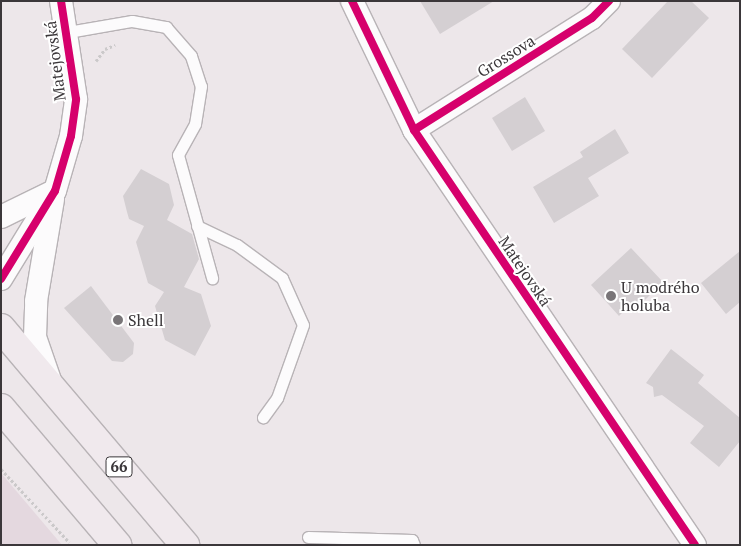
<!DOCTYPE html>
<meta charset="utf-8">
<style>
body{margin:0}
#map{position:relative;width:741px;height:546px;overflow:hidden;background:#ede7ea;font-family:"PT Serif",serif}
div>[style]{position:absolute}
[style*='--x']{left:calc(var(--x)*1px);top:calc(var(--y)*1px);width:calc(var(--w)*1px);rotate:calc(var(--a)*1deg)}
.built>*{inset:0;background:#e4d8df}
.building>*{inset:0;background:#d4cfd2}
.path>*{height:3px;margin-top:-1.5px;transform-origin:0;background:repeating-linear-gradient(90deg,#cbc9ca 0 2.5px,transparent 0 5px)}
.roads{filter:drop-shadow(1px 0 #b8b3b6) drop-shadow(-1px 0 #b8b3b6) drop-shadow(0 1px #b8b3b6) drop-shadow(0 -1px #b8b3b6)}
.service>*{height:11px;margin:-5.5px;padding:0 5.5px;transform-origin:5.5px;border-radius:5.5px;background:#fcfbfc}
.minor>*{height:22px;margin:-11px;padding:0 11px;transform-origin:11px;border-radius:11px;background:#fcfbfc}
.primary>*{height:28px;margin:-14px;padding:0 14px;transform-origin:14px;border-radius:14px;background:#f0e9ed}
.cycleway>*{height:8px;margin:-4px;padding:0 4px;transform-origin:4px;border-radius:4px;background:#d6006c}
.dots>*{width:14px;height:14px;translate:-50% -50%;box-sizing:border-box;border:2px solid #fff;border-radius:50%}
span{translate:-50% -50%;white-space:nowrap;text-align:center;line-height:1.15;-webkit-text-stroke:4px #fff;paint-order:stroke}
.shield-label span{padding:1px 4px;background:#fff;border:1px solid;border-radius:4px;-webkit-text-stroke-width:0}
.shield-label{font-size:15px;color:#3b373a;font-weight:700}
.street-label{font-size:16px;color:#3b373a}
.poi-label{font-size:16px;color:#3b373a}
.left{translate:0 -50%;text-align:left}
.frame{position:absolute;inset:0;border:2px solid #3b373a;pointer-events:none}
</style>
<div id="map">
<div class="built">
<i style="clip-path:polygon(1px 473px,62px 545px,1px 545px)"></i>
</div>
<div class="building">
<i style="clip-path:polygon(420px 1px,494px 1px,440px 34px)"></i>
<i style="clip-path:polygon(668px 1px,691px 1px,709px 18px,652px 78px,622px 49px)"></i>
<i style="clip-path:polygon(525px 97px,545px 131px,512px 151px,492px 118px)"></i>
<i style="clip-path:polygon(615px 129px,629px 153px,588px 178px,599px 196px,554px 223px,533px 187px,583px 157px,580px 152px)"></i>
<i style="clip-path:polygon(141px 169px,169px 184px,174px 205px,167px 220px,192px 234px,199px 259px,184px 287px,201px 294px,211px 326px,195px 356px,165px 340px,155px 306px,164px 292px,148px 283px,136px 242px,144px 226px,129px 219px,127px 212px,123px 196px)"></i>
<i style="clip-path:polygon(631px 248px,663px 282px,640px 305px,635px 300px,619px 316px,591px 285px)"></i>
<i style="clip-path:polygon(740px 251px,740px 302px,726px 314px,701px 283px)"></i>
<i style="clip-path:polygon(91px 286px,134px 343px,133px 354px,123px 362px,112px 361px,64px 308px)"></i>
<i style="clip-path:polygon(671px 349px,704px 375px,698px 383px,740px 418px,740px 441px,719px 467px,690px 443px,704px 426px,662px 395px,654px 397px,653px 387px,646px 383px)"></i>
</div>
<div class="path">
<i style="--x:96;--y:61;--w:15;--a:-53"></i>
<i style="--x:105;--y:49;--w:11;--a:-22"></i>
<i style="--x:1;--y:469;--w:100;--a:47"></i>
</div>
<div class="roads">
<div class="service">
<i style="--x:68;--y:32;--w:65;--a:-9.8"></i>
<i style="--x:132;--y:21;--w:35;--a:10"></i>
<i style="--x:166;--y:27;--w:38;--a:49"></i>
<i style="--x:191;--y:56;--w:32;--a:72"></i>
<i style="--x:201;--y:86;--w:38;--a:99"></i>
<i style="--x:195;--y:124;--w:35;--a:119"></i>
<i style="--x:178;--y:155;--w:128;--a:74.5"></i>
<i style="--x:197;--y:226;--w:44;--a:25.4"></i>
<i style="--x:237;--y:245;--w:56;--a:36.3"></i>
<i style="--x:282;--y:278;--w:51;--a:65.9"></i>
<i style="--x:303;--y:325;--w:77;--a:109.6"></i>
<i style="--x:277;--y:398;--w:24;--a:126"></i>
<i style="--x:308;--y:537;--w:104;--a:1.7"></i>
<i style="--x:412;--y:540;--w:5;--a:68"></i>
</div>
<div class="minor">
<i style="--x:352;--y:1;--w:143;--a:64.3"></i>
<i style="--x:414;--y:130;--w:501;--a:55.9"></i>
<i style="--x:414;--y:130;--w:210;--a:-32.2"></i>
<i style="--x:592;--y:18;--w:24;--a:-45"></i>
<i style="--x:1;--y:217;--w:57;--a:-26.1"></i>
<i style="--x:1;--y:279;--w:103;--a:-58.5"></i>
<i style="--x:55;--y:191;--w:57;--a:-73.8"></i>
<i style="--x:71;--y:136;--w:37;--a:-82"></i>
<i style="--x:76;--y:99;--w:99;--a:-98.7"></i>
<i style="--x:51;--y:383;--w:49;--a:-109.2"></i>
<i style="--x:35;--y:337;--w:36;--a:-88"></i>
<i style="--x:36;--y:301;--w:103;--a:-80.5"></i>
</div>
<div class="primary">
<i style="--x:1;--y:328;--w:285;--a:49.7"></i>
<i style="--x:1;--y:408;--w:180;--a:49.7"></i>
</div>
</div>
<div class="cycleway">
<i style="--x:352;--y:1;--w:143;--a:64.3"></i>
<i style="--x:414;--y:130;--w:501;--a:55.9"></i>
<i style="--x:414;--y:130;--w:210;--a:-32.2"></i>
<i style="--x:592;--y:18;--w:24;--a:-45"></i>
<i style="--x:1;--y:279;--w:103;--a:-58.5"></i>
<i style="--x:55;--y:191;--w:57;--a:-73.8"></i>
<i style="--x:71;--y:136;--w:37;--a:-82"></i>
<i style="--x:76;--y:99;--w:99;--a:-98.7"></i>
</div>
<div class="dots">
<i style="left:611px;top:296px;background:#797578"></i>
<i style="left:118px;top:320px;background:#797578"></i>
</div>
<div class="shield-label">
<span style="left:119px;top:467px">66</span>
</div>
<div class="street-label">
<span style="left:506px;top:56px;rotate:-32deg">Grossova</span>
<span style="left:55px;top:61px;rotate:-97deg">Matejovská</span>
<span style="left:525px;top:271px;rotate:56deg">Matejovská</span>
</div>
<div class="poi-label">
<span class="left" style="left:621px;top:296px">U modrého<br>holuba</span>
<span class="left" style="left:128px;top:320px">Shell</span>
</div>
<div class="frame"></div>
</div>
